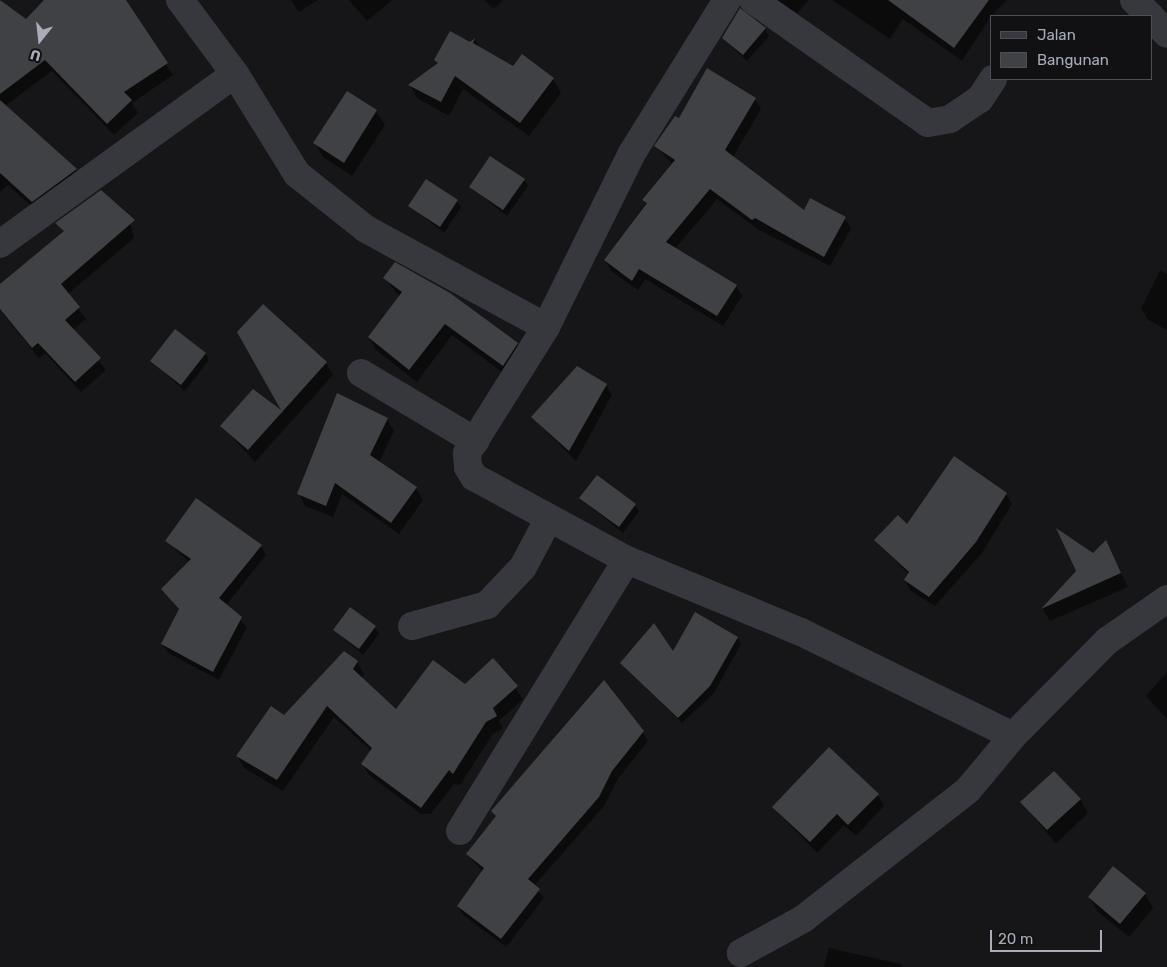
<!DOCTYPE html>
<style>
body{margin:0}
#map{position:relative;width:1167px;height:967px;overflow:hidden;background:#161618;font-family:Rubik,sans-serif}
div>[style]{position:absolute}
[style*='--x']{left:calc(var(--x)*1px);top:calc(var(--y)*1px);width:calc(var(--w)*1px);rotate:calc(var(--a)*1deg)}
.shadow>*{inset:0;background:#0007}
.building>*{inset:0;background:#404145}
.minor>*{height:28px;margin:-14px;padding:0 14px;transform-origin:14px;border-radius:14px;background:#37383d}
span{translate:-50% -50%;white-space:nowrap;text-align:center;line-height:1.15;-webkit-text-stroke:4.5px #111113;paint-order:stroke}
.legend{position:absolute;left:990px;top:15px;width:162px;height:65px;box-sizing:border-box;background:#111113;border:1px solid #4d4f55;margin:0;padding:6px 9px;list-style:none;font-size:15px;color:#a8adb8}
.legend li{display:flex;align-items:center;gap:10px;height:25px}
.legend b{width:25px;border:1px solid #4d4f55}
.north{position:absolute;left:15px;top:15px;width:50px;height:50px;-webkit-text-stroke:4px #111113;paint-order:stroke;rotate:196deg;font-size:14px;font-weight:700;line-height:20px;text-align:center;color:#a8adb8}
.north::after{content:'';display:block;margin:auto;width:18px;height:22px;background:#a8adb8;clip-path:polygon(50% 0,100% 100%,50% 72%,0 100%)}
.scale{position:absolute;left:990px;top:930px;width:112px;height:22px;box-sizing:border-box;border:2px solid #a8adb8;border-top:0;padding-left:6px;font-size:15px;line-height:18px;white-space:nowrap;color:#a8adb8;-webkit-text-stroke:4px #111113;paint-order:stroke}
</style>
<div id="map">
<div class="shadow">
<i style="clip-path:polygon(0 0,27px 20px,46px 0,89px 0,129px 8px,173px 75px,132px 103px,138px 113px,114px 135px,52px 71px,5px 106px,76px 170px,83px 181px,39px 213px,8px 185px,0 192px)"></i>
<i style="clip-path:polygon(291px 0,318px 0,299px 12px)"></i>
<i style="clip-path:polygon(349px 0,392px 0,367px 21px)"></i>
<i style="clip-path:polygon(484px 0,503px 0,494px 9px)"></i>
<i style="clip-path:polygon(765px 0,809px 0,794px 17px)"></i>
<i style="clip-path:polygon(832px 0,1007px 0,991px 16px,962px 61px,903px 19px,890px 39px)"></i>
<i style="clip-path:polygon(765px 29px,769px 36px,747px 61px,723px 38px)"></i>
<i style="clip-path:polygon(475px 40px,480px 49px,514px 67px,553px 79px,561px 93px,529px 136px,463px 89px,449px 116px,417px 98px,410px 85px,438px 65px,436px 60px)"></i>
<i style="clip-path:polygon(347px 92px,376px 111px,385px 125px,352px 176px,323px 157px,315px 143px)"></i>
<i style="clip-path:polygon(755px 99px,761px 109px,733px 157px,804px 212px,845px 218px,851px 229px,830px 266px,759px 230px,717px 199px,675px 249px,736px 286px,742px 296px,723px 326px,645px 279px,638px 290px,611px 271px,605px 260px,673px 165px,656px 146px,679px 120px)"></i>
<i style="clip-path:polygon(524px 179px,528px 186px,507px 216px,470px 187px)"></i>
<i style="clip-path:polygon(457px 201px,461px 207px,444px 233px,410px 206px)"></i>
<i style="clip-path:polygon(128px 215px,134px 238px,68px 294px,86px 319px,73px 330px,106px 370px,81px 392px,45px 353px,39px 358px,0 310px,0 285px)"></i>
<i style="clip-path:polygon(1160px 270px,1167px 274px,1167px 330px,1148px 320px,1141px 308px)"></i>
<i style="clip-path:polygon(385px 279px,517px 344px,524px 356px,510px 378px,452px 335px,417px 382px,376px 350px,369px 337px,400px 297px)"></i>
<i style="clip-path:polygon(239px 332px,326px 363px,333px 375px,255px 462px,222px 426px,253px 391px,285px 415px)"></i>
<i style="clip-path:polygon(205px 353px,209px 360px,185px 391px,152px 361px)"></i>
<i style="clip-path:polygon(606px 385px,612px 395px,576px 461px,532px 417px)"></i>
<i style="clip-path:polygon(387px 419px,394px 431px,379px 462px,416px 488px,423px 500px,399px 534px,342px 494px,333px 517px,305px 506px,299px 494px)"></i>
<i style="clip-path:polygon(1006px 494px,1012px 504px,982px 553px,935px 606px,911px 591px,905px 581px,909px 575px,876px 540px)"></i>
<i style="clip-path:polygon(580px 498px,635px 505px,639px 511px,623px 533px)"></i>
<i style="clip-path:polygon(167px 541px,261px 546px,266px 555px,226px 605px,247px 627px,219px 680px,168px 653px,162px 644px,180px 611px,162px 589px,190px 563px)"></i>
<i style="clip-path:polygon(1106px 542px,1128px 587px,1050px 621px,1042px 608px)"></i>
<i style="clip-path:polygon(375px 627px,379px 634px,363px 655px,334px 630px)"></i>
<i style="clip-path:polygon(737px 637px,741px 644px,714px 693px,682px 723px,621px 663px)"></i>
<i style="clip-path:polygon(493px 660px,523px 699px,499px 721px,503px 728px,493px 734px,460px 785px,454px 784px,431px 814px,421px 814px,369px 775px,362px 764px,371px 751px,334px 717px,283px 791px,244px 768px,238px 757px,357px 662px,364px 674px,361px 678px,397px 711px,465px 685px)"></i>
<i style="clip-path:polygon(1167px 672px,1167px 719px,1146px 696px)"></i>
<i style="clip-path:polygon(642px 731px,648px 741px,617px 780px,604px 806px,534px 886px,544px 898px,506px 947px,463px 915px,458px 906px,483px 872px,467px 854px,496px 817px,493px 811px)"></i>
<i style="clip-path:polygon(878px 795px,884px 806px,856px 836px,844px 825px,817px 853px,773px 807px)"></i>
<i style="clip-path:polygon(1080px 799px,1088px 813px,1056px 844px,1022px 802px)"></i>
<i style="clip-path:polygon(1145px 894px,1153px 908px,1129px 937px,1097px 911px,1089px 897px)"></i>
<i style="clip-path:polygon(829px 948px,901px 964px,902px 967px,824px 967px)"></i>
</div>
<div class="building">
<i style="clip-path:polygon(0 0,26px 19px,44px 0,126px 0,168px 63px,124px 92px,132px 100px,107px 124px,45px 60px,0 94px)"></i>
<i style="clip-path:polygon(888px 0,989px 0,954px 48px)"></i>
<i style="clip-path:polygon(740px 8px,766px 28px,743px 55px,722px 38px)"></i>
<i style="clip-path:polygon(450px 31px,470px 42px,475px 38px,473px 43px,513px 66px,522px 54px,554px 78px,520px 123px,455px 76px,441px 102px,408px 85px,438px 63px,434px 60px)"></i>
<i style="clip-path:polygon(707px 68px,756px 98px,725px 150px,804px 210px,810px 198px,846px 217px,824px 257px,755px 218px,752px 220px,710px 189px,666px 242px,737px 285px,717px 316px,639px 269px,632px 281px,604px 260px,647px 203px,642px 200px,675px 160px,654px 146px,675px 116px,679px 118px)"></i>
<i style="clip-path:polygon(347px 91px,377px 110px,344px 163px,313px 143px)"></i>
<i style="clip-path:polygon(0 100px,77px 169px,32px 202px,0 173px)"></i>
<i style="clip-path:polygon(490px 156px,525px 179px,503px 210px,469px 187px)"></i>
<i style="clip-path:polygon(426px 179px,458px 200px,440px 227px,408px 206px)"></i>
<i style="clip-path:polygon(101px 190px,135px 220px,61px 284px,80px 307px,65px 320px,101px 358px,75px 382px,38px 343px,32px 348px,0 309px,0 284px,64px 231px,55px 223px)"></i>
<i style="clip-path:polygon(395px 262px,450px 293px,518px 343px,503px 366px,445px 324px,409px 370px,368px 337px,402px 292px,383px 278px)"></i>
<i style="clip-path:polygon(263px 304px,327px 362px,248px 450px,220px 426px,253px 389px,281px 410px,237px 332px)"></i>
<i style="clip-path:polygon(175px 329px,206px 353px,181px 385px,150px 361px)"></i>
<i style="clip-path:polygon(577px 366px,607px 384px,569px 451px,531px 417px)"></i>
<i style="clip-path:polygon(337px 393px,388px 418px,370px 455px,417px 487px,391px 523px,335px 483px,326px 506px,297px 494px)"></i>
<i style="clip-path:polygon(954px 456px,1007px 493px,976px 542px,929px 597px,904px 580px,909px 572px,874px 540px,898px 515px,907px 524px)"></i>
<i style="clip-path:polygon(597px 475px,636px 504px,619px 527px,579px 498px)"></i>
<i style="clip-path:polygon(196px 498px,262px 545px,219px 598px,242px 617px,213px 672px,161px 644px,179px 609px,161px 589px,191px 559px,165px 541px)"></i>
<i style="clip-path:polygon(1056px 528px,1093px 553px,1106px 540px,1121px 573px,1041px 609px,1076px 571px)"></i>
<i style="clip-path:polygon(350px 607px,376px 626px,359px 649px,333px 630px)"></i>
<i style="clip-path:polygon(695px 612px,738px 637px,710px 686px,678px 718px,620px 663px,654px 623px,673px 651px)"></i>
<i style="clip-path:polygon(344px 651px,358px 661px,353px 669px,396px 709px,433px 660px,465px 684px,493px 658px,518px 686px,493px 708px,497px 716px,486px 722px,453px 774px,449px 770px,421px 808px,361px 764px,372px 748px,327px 706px,277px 780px,236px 756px,271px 706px,284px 715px)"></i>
<i style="clip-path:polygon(604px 680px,644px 731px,612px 771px,599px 797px,528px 879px,540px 889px,501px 939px,457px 906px,484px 868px,466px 854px,496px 816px,491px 811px)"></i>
<i style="clip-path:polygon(829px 747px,879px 794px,848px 825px,837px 814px,810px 842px,772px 807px)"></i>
<i style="clip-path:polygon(1054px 771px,1081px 799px,1047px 830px,1020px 802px)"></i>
<i style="clip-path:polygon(1113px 866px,1146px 893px,1120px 924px,1088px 897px)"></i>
</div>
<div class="minor">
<i style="--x:180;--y:0;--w:92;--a:53.4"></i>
<i style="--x:235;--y:74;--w:118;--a:58.2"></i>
<i style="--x:297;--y:174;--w:88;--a:38.6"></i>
<i style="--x:366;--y:229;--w:205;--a:28.6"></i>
<i style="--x:727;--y:0;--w:180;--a:121.8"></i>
<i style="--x:632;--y:153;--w:194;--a:116.3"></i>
<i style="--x:546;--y:327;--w:149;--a:122.1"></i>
<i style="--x:467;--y:453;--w:14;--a:86"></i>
<i style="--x:468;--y:467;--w:12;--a:59"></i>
<i style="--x:474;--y:477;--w:174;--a:28.5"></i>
<i style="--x:627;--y:560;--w:188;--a:22.5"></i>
<i style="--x:801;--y:632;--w:236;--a:26.1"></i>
<i style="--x:1013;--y:736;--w:70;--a:129.8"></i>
<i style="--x:968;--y:790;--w:209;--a:142"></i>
<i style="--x:803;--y:919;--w:71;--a:151.3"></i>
<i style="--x:753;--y:0;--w:214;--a:35.1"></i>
<i style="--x:928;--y:123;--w:22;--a:-10"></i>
<i style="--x:950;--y:119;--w:36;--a:-34"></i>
<i style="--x:980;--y:99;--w:24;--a:-57"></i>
<i style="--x:1134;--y:0;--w:23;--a:45"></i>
<i style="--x:1151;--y:17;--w:23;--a:47"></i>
<i style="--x:0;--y:244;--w:290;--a:-35.9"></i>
<i style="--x:361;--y:373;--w:133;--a:30.8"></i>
<i style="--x:412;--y:626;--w:78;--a:-15.6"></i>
<i style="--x:487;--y:605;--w:52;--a:-46.5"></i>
<i style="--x:523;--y:567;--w:53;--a:-62"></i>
<i style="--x:1013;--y:736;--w:134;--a:-45.3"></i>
<i style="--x:1107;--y:641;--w:73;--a:-35"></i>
<i style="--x:460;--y:831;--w:318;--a:-58.4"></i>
</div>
<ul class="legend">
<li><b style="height:6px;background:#37383d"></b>Jalan</li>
<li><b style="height:14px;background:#404145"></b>Bangunan</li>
</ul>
<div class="north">U</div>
<div class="scale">20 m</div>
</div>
